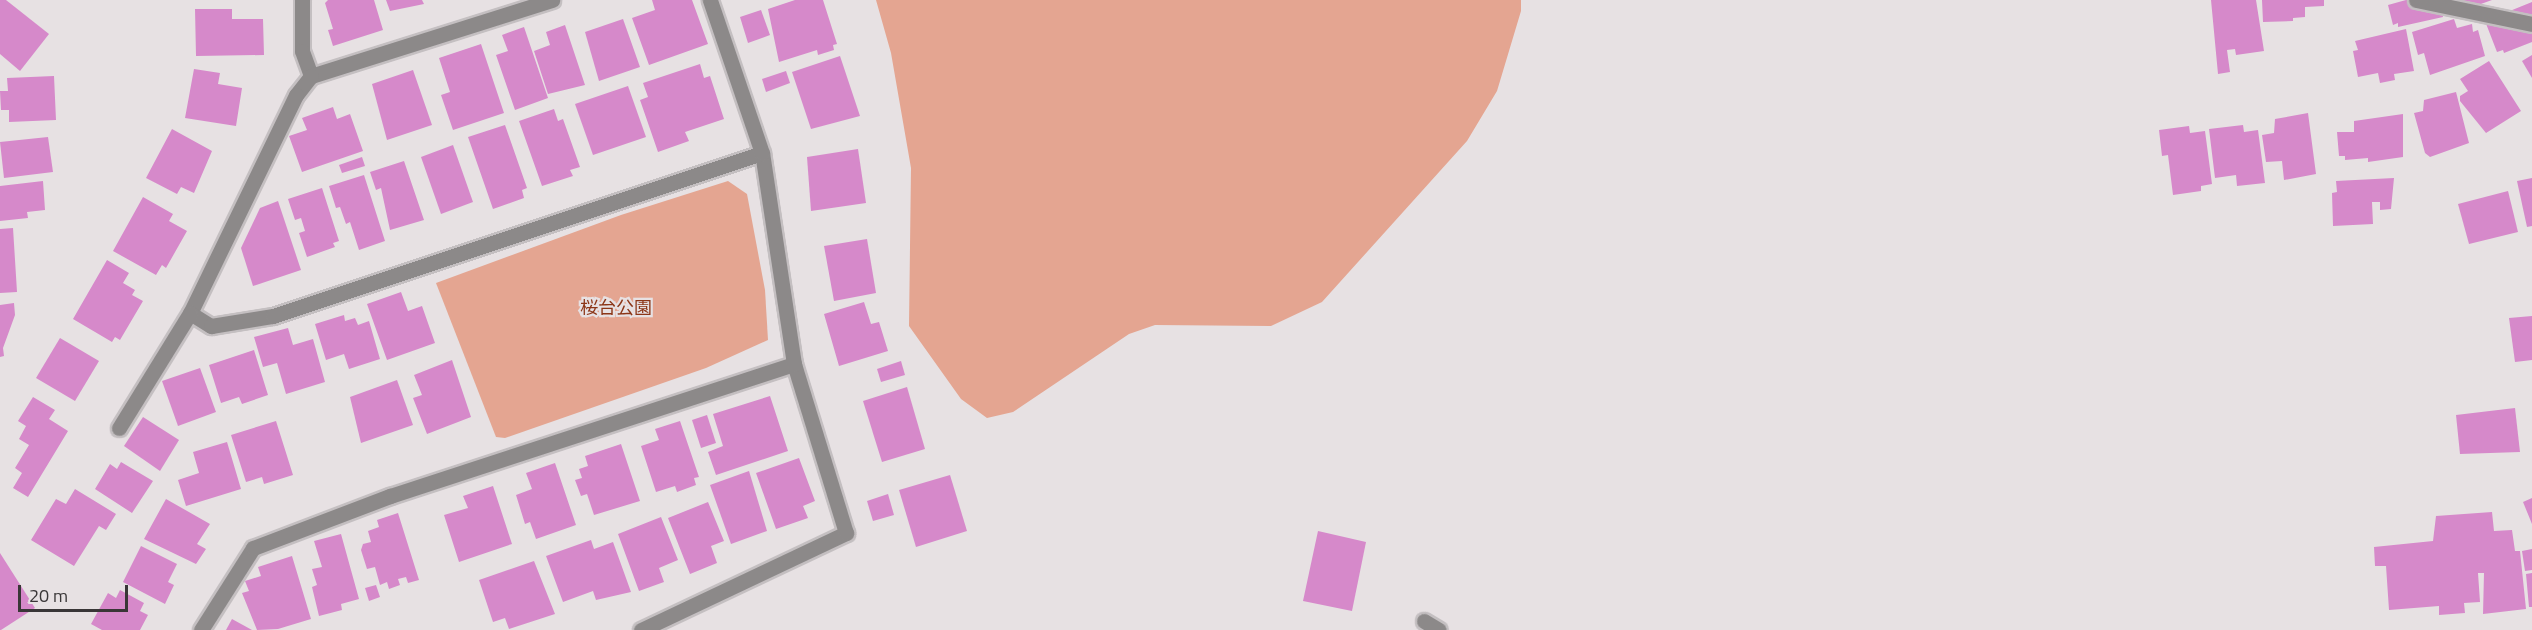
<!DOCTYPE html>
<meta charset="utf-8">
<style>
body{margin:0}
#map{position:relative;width:2532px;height:630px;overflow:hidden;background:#e7e1e3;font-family:"Titillium Web","Noto Sans JP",sans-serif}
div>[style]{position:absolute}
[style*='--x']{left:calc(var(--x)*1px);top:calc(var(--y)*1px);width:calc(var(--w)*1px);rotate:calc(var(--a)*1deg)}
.green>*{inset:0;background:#e4a591}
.building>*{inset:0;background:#d689ca}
.roads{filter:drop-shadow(2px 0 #c4bfc1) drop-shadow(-2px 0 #c4bfc1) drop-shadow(0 2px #c4bfc1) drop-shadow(0 -2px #c4bfc1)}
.minor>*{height:15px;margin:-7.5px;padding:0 7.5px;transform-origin:7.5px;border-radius:7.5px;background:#8c8989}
span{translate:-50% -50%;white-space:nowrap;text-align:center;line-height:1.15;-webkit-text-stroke:4.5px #e7e1e3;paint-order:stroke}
.park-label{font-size:18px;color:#8c3618}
.scale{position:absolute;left:18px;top:585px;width:110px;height:27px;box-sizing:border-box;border:3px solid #393637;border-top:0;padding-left:8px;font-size:18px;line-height:21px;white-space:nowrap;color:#393637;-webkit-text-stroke:4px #e7e1e3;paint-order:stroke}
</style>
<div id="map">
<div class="green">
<i style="clip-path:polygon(876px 0,1521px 0,1521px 11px,1497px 91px,1467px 141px,1322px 302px,1271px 326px,1155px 325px,1129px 334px,1013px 412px,987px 418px,961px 399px,909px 326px,911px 168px,891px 53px)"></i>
<i style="clip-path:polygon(728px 181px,747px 194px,765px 290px,768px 340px,706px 368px,505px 438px,496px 437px,436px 283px,621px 215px)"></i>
</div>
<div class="building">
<i style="clip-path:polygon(0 0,6px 0,49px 34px,20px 71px,0 54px)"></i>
<i style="clip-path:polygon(328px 0,374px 0,383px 30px,333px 46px,328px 30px,333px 29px,325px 3px)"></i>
<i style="clip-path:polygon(386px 0,422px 0,424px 4px,390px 11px)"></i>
<i style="clip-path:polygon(652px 0,692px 0,708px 44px,649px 65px,632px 18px,655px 10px)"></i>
<i style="clip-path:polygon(795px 0,823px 0,837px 44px,833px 45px,834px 50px,818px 55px,817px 50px,779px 62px,768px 9px)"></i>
<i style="clip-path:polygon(2211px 0,2256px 0,2264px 51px,2236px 55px,2235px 49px,2227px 50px,2230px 72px,2218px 74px)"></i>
<i style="clip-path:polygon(2262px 0,2324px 0,2324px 6px,2305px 7px,2305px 17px,2293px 18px,2293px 21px,2263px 22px)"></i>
<i style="clip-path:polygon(2406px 0,2440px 0,2443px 17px,2398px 27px,2398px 23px,2393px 25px,2388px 5px)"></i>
<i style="clip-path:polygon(2445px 0,2492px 0,2450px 15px)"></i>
<i style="clip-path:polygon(2532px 2px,2532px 42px,2504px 53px,2503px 50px,2497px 52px,2485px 21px)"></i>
<i style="clip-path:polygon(195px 9px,232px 9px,232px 19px,263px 19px,264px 55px,196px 56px)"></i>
<i style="clip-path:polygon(761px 10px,770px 35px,748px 43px,740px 17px)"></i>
<i style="clip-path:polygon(623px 19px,640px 67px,599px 81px,585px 32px)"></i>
<i style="clip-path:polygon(2454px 19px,2457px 28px,2472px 24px,2473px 32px,2478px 30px,2485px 56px,2430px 75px,2424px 53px,2418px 55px,2412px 32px)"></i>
<i style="clip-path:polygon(565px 25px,585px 85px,548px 94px,534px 51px,550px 45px,546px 32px)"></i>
<i style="clip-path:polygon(524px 27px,548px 98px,515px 110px,496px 55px,508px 51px,502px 35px)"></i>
<i style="clip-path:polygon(2406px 29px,2414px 71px,2394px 74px,2395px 80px,2380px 83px,2378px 73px,2358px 77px,2353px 51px,2358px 50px,2355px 41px)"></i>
<i style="clip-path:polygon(481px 44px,504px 113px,453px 130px,441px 95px,450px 92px,439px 58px)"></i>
<i style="clip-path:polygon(2532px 55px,2532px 78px,2522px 61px)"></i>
<i style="clip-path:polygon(840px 56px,860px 116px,811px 129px,792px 72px)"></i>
<i style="clip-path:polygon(2489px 61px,2521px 111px,2486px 133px,2460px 101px,2460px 96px,2468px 91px,2460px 79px)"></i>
<i style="clip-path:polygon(700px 64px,704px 78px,710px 76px,724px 119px,685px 132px,689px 141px,658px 152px,640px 100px,648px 97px,643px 83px)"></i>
<i style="clip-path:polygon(194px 69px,220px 73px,218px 84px,242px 88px,236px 126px,185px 118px)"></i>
<i style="clip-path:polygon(413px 70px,432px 125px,387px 140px,372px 84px)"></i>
<i style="clip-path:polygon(786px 71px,790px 83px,766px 92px,762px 79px)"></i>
<i style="clip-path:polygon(54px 76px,56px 120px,9px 122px,9px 110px,1px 110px,0 91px,8px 91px,7px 78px)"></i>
<i style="clip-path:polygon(628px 86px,646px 137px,593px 155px,575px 104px)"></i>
<i style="clip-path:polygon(2456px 92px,2469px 143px,2430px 157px,2425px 153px,2414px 113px,2423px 111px,2424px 100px)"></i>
<i style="clip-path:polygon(333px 107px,337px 119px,350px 114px,363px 151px,302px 172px,289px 136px,307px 130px,302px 118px)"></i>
<i style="clip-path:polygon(554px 109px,558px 121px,563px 119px,580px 167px,570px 170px,573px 176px,542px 186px,519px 121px)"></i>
<i style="clip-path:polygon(2308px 113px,2316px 174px,2284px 180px,2282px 161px,2266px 162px,2262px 135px,2274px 133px,2275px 119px)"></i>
<i style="clip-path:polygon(2403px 114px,2403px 157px,2368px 162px,2368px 158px,2345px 160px,2345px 156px,2339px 156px,2337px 132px,2354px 132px,2354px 121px)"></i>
<i style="clip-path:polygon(505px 125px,527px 188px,522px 190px,524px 198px,493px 209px,468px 137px)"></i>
<i style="clip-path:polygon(2243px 125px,2244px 132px,2258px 130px,2265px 183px,2237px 186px,2236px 175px,2215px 178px,2209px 129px)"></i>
<i style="clip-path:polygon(2189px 126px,2190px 133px,2205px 131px,2212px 184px,2201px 186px,2201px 191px,2173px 195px,2168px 155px,2162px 156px,2159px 130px)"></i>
<i style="clip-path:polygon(172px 129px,212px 151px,194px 193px,181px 187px,177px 194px,146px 178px)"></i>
<i style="clip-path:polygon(48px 137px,53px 172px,4px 178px,0 142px)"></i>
<i style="clip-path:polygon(453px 145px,473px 202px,441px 214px,421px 157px)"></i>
<i style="clip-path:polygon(858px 149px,866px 203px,811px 211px,807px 157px)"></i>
<i style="clip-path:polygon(362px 157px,365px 166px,342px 173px,339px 165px)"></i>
<i style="clip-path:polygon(404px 161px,424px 220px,390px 230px,381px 188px,376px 190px,370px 172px)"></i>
<i style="clip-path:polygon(364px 175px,385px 241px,359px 250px,350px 222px,346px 224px,340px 207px,336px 208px,329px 186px)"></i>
<i style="clip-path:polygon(2394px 178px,2391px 209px,2380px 210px,2380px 202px,2372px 202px,2373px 224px,2333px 226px,2332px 193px,2337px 192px,2336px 181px)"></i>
<i style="clip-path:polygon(2532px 178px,2532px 226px,2527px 227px,2517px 181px)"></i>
<i style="clip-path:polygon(43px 181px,45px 210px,27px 212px,28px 218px,0 221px,0 186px)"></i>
<i style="clip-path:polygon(322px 188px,339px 241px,333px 243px,335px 247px,307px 257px,299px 233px,305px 231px,301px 218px,295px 220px,288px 199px)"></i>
<i style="clip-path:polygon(2508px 191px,2518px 232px,2469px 244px,2458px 204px)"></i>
<i style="clip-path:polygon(143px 197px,173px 214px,169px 221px,187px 231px,166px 268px,162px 265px,156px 275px,113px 251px)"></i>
<i style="clip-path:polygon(278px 201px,301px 270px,253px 286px,241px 248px,260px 208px)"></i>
<i style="clip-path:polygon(13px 228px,17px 292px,0 293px,0 229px)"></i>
<i style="clip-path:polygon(867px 239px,876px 293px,834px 301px,824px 246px)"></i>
<i style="clip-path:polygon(107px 260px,129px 273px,123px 283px,135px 290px,132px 295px,143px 301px,120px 340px,115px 337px,112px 342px,73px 319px)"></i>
<i style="clip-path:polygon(401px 292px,408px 311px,422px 306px,435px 343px,387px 360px,367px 304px)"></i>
<i style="clip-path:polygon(864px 302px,871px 324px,879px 322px,888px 351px,839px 366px,824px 314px)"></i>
<i style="clip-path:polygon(14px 303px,15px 315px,3px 348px,4px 356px,0 357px,0 305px)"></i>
<i style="clip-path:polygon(344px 315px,345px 321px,355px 318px,358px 325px,369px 321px,380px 359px,349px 369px,344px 354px,326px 360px,315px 324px)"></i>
<i style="clip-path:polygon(2532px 316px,2532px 360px,2515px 362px,2509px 318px)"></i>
<i style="clip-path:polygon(288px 328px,293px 345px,313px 339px,325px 382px,286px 394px,277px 363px,263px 367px,254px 337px)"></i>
<i style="clip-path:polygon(60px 338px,99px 361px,75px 401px,36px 378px)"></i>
<i style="clip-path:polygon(254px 350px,268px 395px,242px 404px,239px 397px,221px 403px,209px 365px)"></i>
<i style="clip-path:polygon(452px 360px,471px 417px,427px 434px,413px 398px,422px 395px,414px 375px)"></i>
<i style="clip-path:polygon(901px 361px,905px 375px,881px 382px,877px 369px)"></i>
<i style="clip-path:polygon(200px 368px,216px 412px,178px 426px,162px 381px)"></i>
<i style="clip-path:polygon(397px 380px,413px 425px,361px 443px,350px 397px)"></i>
<i style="clip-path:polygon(907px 387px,925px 449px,882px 462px,863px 401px)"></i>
<i style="clip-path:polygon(770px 396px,788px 451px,716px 475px,708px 452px,723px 446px,713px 414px)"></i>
<i style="clip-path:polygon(33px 397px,55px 410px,49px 419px,68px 431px,28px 497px,13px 488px,22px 473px,15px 468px,29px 445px,19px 439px,26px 426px,18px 421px)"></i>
<i style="clip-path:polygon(2515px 408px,2520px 452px,2460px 454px,2456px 415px)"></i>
<i style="clip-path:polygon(707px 415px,716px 443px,701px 448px,692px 420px)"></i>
<i style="clip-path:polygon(143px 417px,179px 440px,160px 471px,124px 446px)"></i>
<i style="clip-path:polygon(276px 421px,293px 475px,264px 484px,262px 477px,246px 482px,231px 435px)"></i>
<i style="clip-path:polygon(680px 421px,699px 477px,694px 478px,696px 485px,677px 492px,675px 486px,656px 492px,641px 446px,659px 440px,655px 429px)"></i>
<i style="clip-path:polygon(227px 442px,241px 489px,186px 506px,178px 480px,199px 473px,193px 452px)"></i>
<i style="clip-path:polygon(621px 444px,640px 501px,594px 515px,587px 494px,581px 496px,575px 480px,582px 478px,579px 469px,588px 466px,585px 456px)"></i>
<i style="clip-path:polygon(799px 458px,815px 501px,803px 506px,808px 518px,776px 529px,756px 473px)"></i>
<i style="clip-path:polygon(121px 462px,153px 481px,132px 513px,95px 489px,110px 464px,117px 469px)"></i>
<i style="clip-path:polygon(555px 463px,576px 525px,536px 539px,530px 522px,525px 524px,516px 495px,532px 489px,526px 473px)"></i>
<i style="clip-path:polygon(749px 471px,767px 531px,731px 544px,710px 485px)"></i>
<i style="clip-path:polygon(950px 475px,967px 531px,916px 547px,899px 490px)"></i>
<i style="clip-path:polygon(493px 486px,512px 544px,459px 562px,444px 515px,468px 508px,463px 496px)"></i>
<i style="clip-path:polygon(75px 489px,116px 514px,106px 530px,99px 526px,74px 566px,31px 540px,56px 499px,66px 504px)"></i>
<i style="clip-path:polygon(888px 494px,894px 515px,873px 521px,867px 501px)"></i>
<i style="clip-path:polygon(2532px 498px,2532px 524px,2523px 502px)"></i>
<i style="clip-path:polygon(166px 499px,210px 524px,197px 544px,206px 549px,196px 564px,144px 539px)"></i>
<i style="clip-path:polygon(708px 502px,724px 541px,711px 546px,717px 563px,690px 574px,668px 518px)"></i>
<i style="clip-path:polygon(2492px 512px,2494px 531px,2512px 530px,2515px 551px,2520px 551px,2526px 609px,2483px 614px,2484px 573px,2478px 573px,2480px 602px,2464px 603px,2465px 613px,2439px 615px,2439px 606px,2389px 610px,2386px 566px,2375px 566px,2374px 547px,2433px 541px,2436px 516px)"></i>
<i style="clip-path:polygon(398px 513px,419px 580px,408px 583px,406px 577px,398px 579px,400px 585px,389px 589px,387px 582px,380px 585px,375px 567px,367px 569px,361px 550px,363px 544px,371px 542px,368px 531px,379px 527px,377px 520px)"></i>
<i style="clip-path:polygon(661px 517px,678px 560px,659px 568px,664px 582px,639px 591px,618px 534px)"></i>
<i style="clip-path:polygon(1318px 531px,1366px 542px,1352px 611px,1303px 601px)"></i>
<i style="clip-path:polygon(341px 534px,359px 599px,341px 604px,342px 610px,319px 616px,312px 587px,317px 585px,312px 569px,322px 567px,314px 541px)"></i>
<i style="clip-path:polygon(591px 540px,594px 549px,613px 542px,631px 592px,596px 600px,593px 591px,563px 602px,546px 556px)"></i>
<i style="clip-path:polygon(141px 546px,177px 564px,168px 582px,174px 585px,165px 604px,123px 582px)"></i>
<i style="clip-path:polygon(2532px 549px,2532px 570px,2525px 571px,2522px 551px)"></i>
<i style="clip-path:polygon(0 553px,35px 608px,1px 630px,0 630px)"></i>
<i style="clip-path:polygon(292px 556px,311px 619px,278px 629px,257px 630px,242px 593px,249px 591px,245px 581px,261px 576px,258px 567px)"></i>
<i style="clip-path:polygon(534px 561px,555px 614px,509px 629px,505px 618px,493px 622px,479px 580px)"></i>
<i style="clip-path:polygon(2532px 573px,2532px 607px,2529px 607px,2526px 574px)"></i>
<i style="clip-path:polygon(376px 585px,380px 597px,369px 601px,365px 588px)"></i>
<i style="clip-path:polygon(120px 590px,144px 603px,140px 611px,148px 615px,140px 630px,102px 630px,91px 624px,108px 593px,116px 598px)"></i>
<i style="clip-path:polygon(232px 619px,252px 630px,226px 630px)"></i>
</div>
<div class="roads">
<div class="minor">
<i style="--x:302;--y:0;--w:51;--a:90"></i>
<i style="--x:302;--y:51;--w:27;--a:70"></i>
<i style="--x:311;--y:76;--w:253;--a:-17.5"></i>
<i style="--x:2416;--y:0;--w:118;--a:11.7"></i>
<i style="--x:311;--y:76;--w:24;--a:128"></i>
<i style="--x:296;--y:95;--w:242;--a:115.9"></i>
<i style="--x:190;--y:313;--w:25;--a:32"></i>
<i style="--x:211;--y:326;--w:63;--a:-9.2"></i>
<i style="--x:273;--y:316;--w:515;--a:-18.43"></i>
<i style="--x:119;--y:428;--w:135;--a:-58.3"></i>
<i style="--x:1424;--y:621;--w:17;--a:31"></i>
<i style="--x:201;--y:630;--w:97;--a:-57.6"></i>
<i style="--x:253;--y:548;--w:147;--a:-20.8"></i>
<i style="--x:390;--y:496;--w:425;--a:-18.1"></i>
<i style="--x:641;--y:630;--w:227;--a:-25.3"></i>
<i style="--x:846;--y:533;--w:177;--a:-107.1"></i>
<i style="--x:794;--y:364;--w:213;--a:-98.6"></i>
<i style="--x:762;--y:153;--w:162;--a:-108.8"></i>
</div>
</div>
<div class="park-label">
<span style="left:616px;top:308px">桜台公園</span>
</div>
<div class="scale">20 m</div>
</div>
